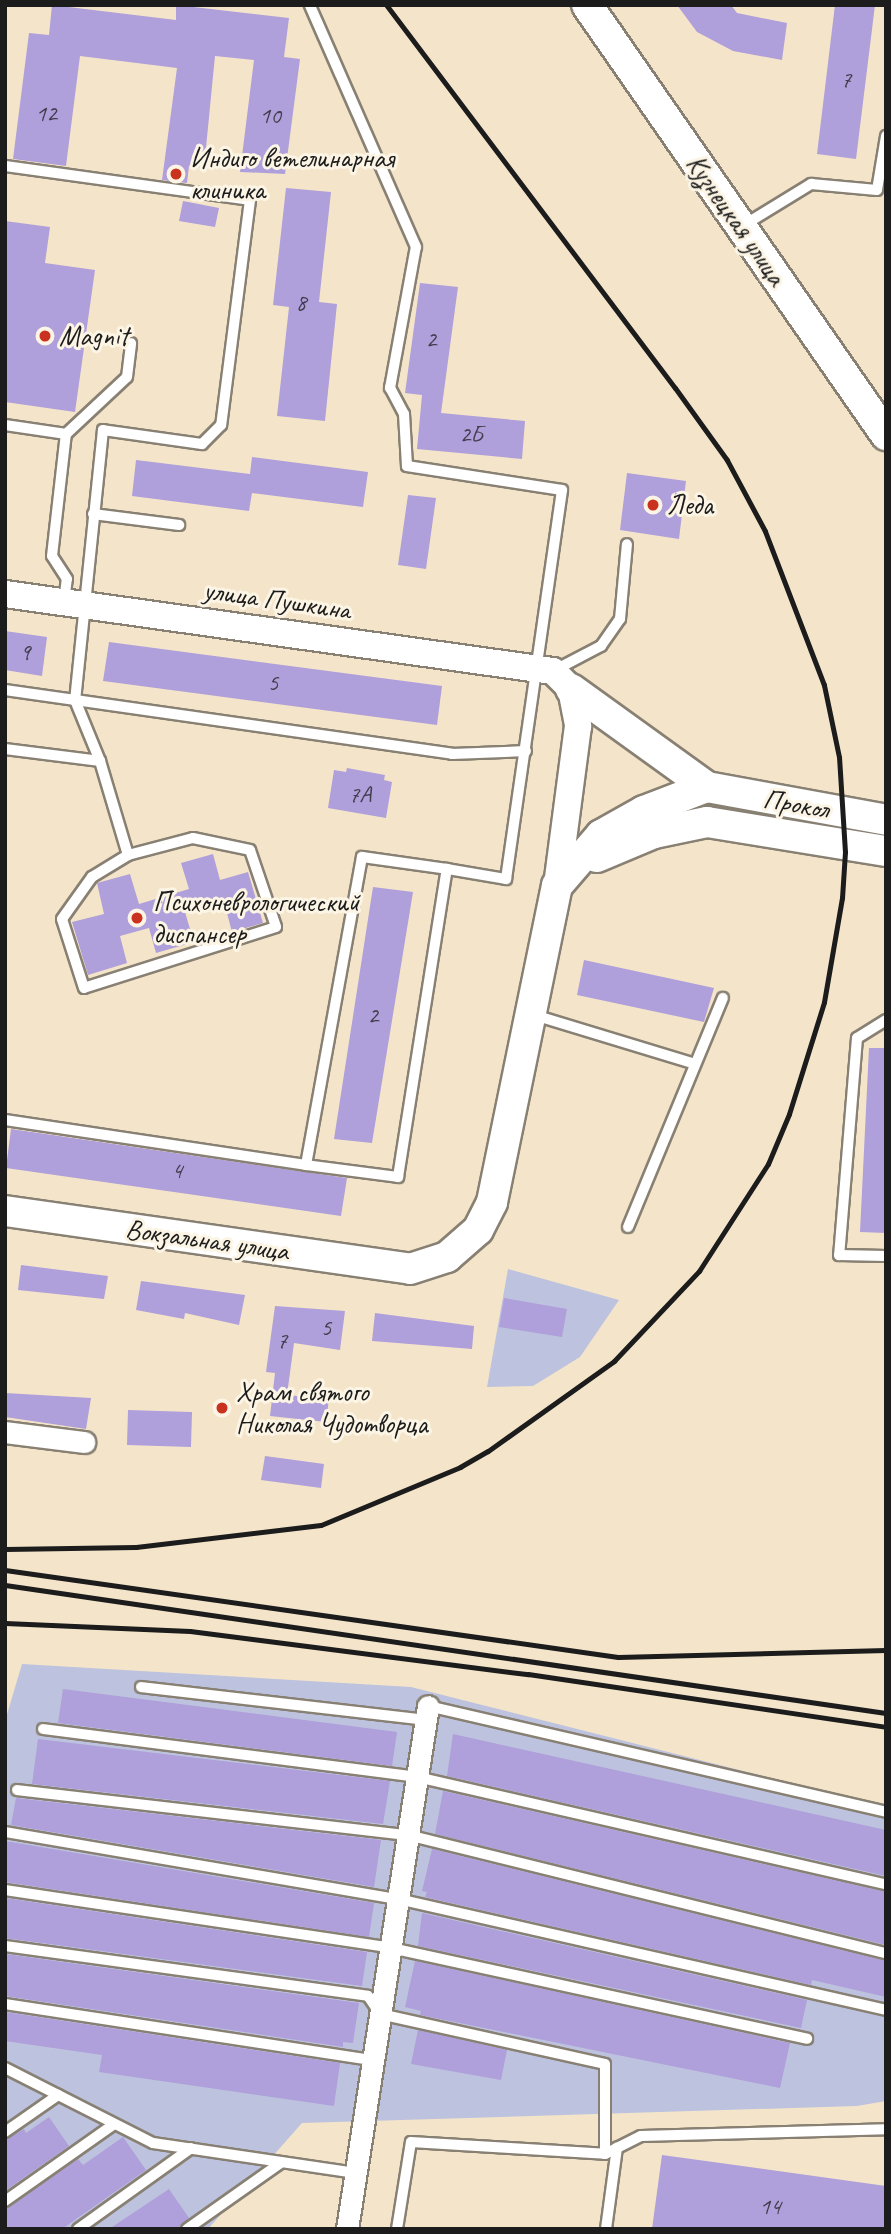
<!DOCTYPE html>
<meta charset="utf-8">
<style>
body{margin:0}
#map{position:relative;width:891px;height:2234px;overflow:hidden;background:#f4e5ca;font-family:Caveat,sans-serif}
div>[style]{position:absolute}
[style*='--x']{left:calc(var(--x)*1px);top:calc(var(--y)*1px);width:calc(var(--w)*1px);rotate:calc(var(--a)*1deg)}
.industrial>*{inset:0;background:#bdc3de}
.building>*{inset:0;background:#af9fda}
.roads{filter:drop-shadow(2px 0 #888073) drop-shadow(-2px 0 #888073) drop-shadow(0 2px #888073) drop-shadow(0 -2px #888073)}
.service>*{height:10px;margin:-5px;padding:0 5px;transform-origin:5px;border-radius:5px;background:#fff}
.minor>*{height:21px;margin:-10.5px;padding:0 10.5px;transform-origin:10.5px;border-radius:10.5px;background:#fff}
.tertiary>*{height:26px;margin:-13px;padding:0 13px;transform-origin:13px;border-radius:13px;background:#fff}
.secondary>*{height:30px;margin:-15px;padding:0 15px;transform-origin:15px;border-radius:15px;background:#fff}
.rail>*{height:5px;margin:-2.5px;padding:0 2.5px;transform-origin:2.5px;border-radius:2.5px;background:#1c1c1c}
.dots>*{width:19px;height:19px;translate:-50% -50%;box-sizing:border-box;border:4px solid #fcf5e5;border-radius:50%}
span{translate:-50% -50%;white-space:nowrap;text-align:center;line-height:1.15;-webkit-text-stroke:6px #fcf5e5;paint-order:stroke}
.number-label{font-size:24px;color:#413d4c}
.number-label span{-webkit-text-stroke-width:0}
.poi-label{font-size:28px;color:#1c1c1c}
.left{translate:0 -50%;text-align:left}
.street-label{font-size:28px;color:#1c1c1c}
.frame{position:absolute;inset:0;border:7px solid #1c1c1c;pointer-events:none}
</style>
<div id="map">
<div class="industrial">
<i style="clip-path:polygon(508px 1269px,619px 1300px,580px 1357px,533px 1386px,487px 1387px)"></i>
<i style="clip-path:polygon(22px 1664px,411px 1687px,886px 1807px,886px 2101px,857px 2106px,302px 2123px,208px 2229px,5px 2229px,5px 1721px)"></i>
</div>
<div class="building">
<i style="clip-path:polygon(52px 5px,176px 20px,176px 5px,289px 18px,284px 57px,300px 59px,285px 174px,240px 172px,254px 60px,215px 56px,204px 168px,189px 166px,187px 183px,162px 180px,177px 68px,80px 56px,66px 166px,13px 159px,29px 33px,49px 35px)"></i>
<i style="clip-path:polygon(677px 5px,731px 5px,737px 13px,787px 23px,782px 60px,733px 51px,697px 32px)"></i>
<i style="clip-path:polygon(835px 5px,875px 5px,856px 159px,817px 154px)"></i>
<i style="clip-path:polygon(286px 188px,331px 192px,319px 302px,337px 304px,325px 421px,277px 416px,289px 307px,273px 305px)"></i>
<i style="clip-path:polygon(183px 201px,219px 208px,215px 227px,179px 221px)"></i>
<i style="clip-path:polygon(5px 221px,50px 227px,45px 263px,95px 270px,75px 412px,5px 402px)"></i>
<i style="clip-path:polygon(420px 283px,458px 287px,441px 413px,525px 421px,522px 459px,417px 449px,422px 395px,405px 393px)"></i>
<i style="clip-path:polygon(252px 457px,368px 472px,363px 507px,252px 493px,249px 511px,132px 496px,136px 460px,250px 474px)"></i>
<i style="clip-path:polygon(627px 473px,686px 481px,679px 539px,620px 530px)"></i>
<i style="clip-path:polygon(408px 495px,436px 498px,426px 569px,398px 565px)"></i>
<i style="clip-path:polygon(5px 631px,47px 637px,42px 676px,5px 670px)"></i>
<i style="clip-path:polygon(109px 642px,442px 686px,437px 725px,103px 681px)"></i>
<i style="clip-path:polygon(347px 768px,385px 775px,384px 780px,392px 782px,386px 818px,328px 808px,334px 770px,346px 772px)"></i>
<i style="clip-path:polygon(213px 854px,220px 880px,248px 872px,263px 923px,232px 932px,223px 898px,184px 909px,194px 942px,156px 953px,149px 928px,120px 936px,127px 963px,88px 975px,72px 922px,104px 914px,97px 883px,130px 874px,139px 904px,189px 889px,181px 863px)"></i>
<i style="clip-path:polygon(373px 887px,413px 892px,372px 1143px,334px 1139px)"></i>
<i style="clip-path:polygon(584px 960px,714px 988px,704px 1022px,577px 995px)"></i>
<i style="clip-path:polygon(869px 1048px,886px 1048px,886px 1233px,860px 1232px)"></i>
<i style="clip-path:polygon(11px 1129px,347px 1178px,341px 1216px,6px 1168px)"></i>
<i style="clip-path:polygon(21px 1265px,108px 1276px,104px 1299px,18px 1290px)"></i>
<i style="clip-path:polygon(141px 1281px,245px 1295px,239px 1325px,185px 1313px,184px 1319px,136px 1310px)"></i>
<i style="clip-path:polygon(504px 1298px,567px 1309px,562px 1337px,499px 1327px)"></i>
<i style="clip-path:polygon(275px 1306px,345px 1311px,340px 1350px,294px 1343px,287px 1395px,329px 1399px,326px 1422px,270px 1416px,275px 1373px,266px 1372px)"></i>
<i style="clip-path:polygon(375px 1313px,474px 1326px,472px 1349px,372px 1341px)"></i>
<i style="clip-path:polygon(5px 1393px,91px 1398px,86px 1429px,5px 1417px)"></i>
<i style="clip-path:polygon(128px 1410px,192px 1412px,191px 1447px,127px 1445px)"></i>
<i style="clip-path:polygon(265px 1456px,324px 1464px,321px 1488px,261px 1480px)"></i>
<i style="clip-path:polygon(63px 1689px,397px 1732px,392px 1766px,58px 1723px)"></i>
<i style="clip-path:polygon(453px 1734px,886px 1830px,886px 1876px,447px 1776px)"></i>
<i style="clip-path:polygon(38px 1739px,390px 1781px,383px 1824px,32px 1784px)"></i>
<i style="clip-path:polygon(443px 1791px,886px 1892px,886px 1945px,435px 1834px)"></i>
<i style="clip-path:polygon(16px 1798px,381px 1840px,374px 1887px,11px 1825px)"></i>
<i style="clip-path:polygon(5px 1841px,374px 1903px,369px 1937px,5px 1882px)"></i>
<i style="clip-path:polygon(432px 1849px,886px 1961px,886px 1997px,812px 1980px,811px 1985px,425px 1897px,427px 1892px,422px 1891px)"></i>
<i style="clip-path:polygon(5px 1898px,367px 1952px,362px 1986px,5px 1938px)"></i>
<i style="clip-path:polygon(422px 1913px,807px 2000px,801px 2028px,418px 1946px)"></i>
<i style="clip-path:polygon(5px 1954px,359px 2003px,353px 2043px,343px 2042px,343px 2047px,5px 1996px)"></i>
<i style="clip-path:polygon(415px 1961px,790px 2043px,780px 2088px,420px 2015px,421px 2011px,405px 2007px)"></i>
<i style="clip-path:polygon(5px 2012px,340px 2063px,334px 2106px,99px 2072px,102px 2055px,5px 2041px)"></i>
<i style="clip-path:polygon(418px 2030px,507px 2050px,501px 2080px,411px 2064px)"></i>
<i style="clip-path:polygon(49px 2117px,69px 2146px,5px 2191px,5px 2140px,24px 2129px,26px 2133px)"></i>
<i style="clip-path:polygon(123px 2137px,146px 2170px,62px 2229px,5px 2229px,5px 2209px,78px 2159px,83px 2165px)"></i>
<i style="clip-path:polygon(662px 2155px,886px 2186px,886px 2229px,652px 2229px)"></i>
<i style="clip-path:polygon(169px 2189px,189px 2218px,179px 2229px,109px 2229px)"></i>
</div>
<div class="roads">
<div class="service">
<i style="--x:5;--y:166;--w:247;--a:7.9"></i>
<i style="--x:250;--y:200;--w:227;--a:97.3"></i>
<i style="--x:221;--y:425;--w:27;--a:135"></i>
<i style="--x:202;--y:444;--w:100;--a:-172"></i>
<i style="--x:103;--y:430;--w:271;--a:95.9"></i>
<i style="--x:75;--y:700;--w:66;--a:67.7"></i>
<i style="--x:100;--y:761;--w:98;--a:73.4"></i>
<i style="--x:744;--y:225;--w:79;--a:-31.5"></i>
<i style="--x:811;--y:184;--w:66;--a:5.2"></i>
<i style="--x:877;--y:190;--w:55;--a:-80.5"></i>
<i style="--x:5;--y:425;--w:62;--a:8.4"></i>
<i style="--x:93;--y:514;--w:87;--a:7.3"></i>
<i style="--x:64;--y:602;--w:23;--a:-83"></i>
<i style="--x:67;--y:579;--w:27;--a:-123"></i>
<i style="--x:52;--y:556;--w:123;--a:-83.5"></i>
<i style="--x:66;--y:434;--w:83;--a:-43.1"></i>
<i style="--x:127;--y:377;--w:34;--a:-83"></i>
<i style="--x:555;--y:670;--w:52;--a:-27.6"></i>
<i style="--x:601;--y:646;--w:33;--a:-55"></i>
<i style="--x:620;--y:619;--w:75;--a:-84.7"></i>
<i style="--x:5;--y:690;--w:452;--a:8.1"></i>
<i style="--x:452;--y:754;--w:74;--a:-2.3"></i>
<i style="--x:5;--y:749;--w:96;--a:7.2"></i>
<i style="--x:193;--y:838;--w:58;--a:11.9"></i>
<i style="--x:250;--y:850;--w:81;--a:71.3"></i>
<i style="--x:276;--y:927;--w:201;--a:162.4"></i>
<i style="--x:84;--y:988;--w:72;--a:-107.7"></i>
<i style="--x:62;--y:919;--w:52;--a:-54.5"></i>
<i style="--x:92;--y:877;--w:42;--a:-31.4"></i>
<i style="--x:128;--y:855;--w:67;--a:-14.7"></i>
<i style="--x:534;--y:1015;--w:168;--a:16.9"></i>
<i style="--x:886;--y:1020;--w:34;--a:148"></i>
<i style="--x:857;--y:1038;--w:218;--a:94.7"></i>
<i style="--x:839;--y:1255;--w:47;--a:1.2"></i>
<i style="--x:5;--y:1120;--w:304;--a:8.5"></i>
<i style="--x:306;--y:1165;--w:313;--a:-79.7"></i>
<i style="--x:362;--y:857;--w:86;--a:8"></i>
<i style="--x:306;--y:1165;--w:93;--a:7.4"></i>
<i style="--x:398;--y:1177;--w:312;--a:-81"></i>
<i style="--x:447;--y:869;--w:60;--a:9.6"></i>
<i style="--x:506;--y:879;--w:393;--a:-81.8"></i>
<i style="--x:562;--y:490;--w:157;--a:-171.2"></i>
<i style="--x:407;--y:466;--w:52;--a:-93.3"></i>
<i style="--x:404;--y:414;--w:30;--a:-118"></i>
<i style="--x:390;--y:388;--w:143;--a:-79.6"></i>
<i style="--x:416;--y:247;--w:264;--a:-113.7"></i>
<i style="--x:628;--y:1227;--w:248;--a:-67.5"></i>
<i style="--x:141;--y:1687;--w:287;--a:6.6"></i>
<i style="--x:428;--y:1706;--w:470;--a:13"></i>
<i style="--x:43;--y:1729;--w:377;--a:7.3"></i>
<i style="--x:417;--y:1777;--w:481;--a:12.9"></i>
<i style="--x:17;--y:1790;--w:394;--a:6.6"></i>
<i style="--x:408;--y:1835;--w:492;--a:13.9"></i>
<i style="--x:5;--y:1832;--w:399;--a:9.7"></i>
<i style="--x:398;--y:1899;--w:500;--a:12.81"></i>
<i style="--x:5;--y:1890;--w:390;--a:8.5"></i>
<i style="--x:391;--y:1948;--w:426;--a:12.3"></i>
<i style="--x:5;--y:1946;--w:366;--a:7.8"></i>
<i style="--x:368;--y:1996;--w:22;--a:56"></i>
<i style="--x:380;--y:2014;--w:230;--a:12.5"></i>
<i style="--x:605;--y:2064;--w:90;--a:90"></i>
<i style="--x:5;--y:2004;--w:372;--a:8.7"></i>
<i style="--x:5;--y:2068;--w:166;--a:26.9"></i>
<i style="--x:153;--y:2143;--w:205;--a:8.4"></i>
<i style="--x:5;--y:2132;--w:65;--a:-34.9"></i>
<i style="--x:5;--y:2201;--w:133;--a:-35.2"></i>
<i style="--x:78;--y:2229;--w:139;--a:-35.6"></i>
<i style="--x:187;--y:2229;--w:116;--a:-35.2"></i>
<i style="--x:397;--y:2229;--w:88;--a:-80.9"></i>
<i style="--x:411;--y:2142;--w:194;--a:3.5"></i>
<i style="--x:605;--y:2154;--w:40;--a:-26.6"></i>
<i style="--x:641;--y:2136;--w:245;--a:-1.6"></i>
<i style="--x:606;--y:2229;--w:82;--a:-82.3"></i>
</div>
<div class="minor">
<i style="--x:5;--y:1432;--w:80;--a:7.2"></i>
<i style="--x:347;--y:2229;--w:529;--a:-81.2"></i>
</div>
<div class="tertiary">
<i style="--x:5;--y:594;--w:553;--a:8"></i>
<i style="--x:553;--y:671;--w:25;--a:45"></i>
<i style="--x:571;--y:689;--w:38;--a:79"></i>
<i style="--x:578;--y:726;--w:161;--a:97.5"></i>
</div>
<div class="secondary">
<i style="--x:587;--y:5;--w:524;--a:55.19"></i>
<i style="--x:571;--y:689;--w:168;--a:35.8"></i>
<i style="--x:707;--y:787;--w:182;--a:10.4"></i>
<i style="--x:597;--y:857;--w:62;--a:-22.8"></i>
<i style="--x:654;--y:833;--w:54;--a:-11.7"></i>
<i style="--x:707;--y:822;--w:181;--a:9.2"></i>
<i style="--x:5;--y:1211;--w:409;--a:8.1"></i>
<i style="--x:410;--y:1269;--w:39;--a:-18"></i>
<i style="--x:447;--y:1257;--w:41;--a:-41.1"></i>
<i style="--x:478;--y:1230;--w:31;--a:-63"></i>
<i style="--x:492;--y:1202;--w:323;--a:-78.4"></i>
<i style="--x:557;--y:886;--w:67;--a:-49.2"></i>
<i style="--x:601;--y:835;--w:49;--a:-29.2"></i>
<i style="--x:644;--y:811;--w:67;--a:-20.9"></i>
</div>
</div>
<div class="rail">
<i style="--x:5;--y:1549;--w:131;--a:-0.9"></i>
<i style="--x:136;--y:1547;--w:186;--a:-6.8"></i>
<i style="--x:321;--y:1525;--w:151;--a:-22.6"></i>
<i style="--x:460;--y:1467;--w:32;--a:-30"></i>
<i style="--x:488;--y:1451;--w:155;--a:-35.5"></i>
<i style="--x:614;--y:1361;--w:124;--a:-46.6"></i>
<i style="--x:699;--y:1271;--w:127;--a:-57.2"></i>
<i style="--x:768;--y:1164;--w:54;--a:-67.2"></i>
<i style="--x:789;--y:1114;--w:117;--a:-72.6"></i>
<i style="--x:824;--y:1002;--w:106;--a:-80.2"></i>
<i style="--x:842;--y:898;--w:46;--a:-86.3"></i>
<i style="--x:845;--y:852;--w:95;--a:-93.6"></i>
<i style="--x:839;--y:757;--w:74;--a:-101.8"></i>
<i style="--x:824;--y:685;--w:165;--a:-111"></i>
<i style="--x:765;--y:531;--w:81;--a:-118.2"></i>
<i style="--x:727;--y:460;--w:89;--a:-125.8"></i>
<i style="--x:675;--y:388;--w:480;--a:-127"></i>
<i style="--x:5;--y:1570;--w:619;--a:8.08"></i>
<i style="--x:618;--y:1657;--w:268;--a:-1.5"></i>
<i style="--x:5;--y:1585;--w:890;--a:8.27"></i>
<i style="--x:5;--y:1623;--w:185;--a:2.5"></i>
<i style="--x:190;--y:1631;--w:341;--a:7.3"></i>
<i style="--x:528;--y:1674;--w:362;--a:8.4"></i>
</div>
<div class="dots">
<i style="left:176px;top:174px;background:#c8321e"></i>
<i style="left:45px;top:336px;background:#c8321e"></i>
<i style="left:653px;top:505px;background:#c8321e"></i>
<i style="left:137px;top:918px;background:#c8321e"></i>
<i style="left:222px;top:1408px;background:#c8321e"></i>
</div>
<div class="number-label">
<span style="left:846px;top:80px">7</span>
<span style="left:46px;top:114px">12</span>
<span style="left:270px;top:116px">10</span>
<span style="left:301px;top:303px">8</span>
<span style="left:431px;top:340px">2</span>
<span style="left:471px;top:435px">2Б</span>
<span style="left:25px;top:653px">9</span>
<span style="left:273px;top:683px">5</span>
<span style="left:360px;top:795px">7А</span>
<span style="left:373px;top:1016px">2</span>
<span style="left:177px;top:1171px">4</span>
<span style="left:326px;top:1328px">5</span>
<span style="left:282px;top:1341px">7</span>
<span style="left:770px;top:2207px">14</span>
</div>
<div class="poi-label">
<span class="left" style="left:190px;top:174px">Индиго ветелинарная<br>клиника</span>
<span class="left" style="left:59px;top:336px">Magnit</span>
<span class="left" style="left:667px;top:505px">Леда</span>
<span class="left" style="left:153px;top:918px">Психоневрологический<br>диспансер</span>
<span class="left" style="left:236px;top:1408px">Храм святого<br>Николая Чудотворца</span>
</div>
<div class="street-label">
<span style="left:736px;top:220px;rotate:55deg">Кузнецкая улица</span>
<span style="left:277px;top:600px;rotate:8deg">улица Пушкина</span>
<span style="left:796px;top:804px;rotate:10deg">Прокол</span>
<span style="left:207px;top:1240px;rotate:8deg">Вокзальная улица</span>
</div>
<div class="frame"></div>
</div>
